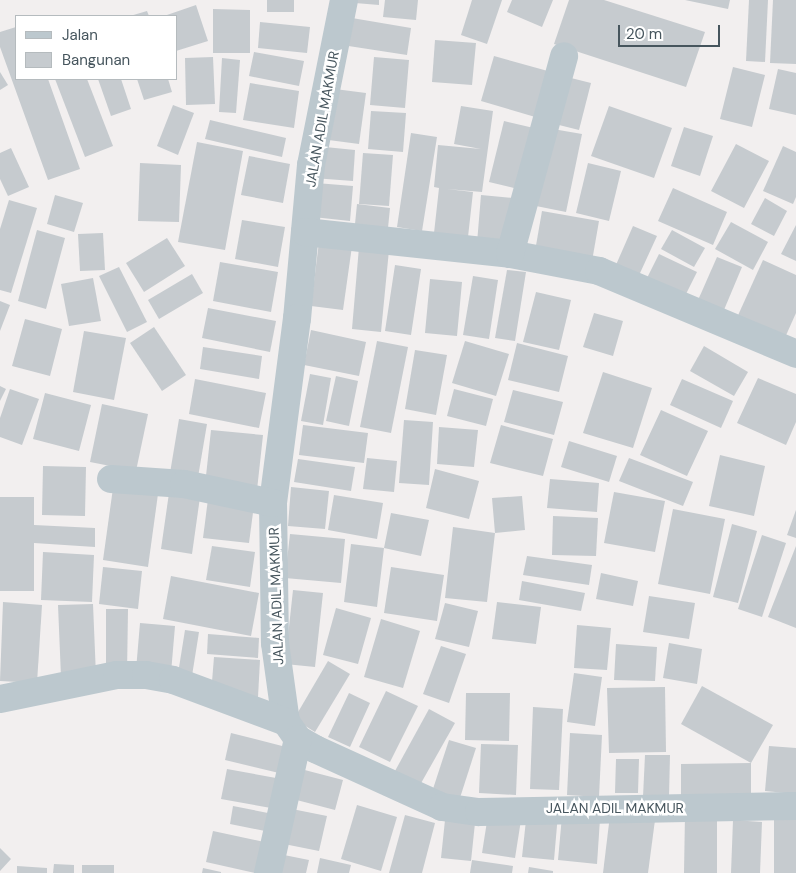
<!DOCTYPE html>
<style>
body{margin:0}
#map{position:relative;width:796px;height:873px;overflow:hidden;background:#f2efef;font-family:"DM Sans",sans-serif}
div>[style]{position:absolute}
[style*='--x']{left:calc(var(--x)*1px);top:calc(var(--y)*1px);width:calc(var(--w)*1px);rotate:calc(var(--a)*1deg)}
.building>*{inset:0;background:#c6cbcf}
.street>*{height:28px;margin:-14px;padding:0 14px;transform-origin:14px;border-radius:14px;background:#bcc8ce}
span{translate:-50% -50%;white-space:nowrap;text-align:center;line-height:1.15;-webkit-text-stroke:5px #fff;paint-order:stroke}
.street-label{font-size:14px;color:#46555d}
.legend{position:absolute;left:15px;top:15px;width:162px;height:65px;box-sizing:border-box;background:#fff;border:1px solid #b5bbbe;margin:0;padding:6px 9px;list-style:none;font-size:15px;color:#46555d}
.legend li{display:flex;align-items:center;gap:10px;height:25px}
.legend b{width:25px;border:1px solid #b5bbbe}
.scale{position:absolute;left:618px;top:25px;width:102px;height:22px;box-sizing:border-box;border:2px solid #46555d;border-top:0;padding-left:6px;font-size:15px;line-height:18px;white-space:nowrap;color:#46555d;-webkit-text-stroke:4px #fff;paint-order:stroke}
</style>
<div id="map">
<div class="building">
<i style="clip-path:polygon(267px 0,294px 0,294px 12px,267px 12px)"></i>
<i style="clip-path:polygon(356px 0,379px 0,379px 5px,355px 3px)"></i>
<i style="clip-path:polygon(385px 0,418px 0,416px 20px,383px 17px)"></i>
<i style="clip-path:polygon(472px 0,502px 0,487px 44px,461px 35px)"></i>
<i style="clip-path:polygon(512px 0,553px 0,542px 27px,507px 12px)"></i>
<i style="clip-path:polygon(569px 0,604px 0,705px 32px,686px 87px,554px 44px)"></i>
<i style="clip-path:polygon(685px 0,730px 0,728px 9px)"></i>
<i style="clip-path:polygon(749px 0,768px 0,765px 62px,746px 61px)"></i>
<i style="clip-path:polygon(773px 0,796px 0,796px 64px,770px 63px)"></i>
<i style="clip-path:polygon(196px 5px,208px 41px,176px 51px,176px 16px,164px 16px)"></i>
<i style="clip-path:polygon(213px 9px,250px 10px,250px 53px,213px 53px)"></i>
<i style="clip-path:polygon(147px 11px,149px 16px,130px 16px)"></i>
<i style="clip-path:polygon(346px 17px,411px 28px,407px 55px,342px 45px)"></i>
<i style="clip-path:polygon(260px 22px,310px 27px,307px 53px,258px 48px)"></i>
<i style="clip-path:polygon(16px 27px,16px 79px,48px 79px,80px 169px,48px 180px,0 47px,0 32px)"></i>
<i style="clip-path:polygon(435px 40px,476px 43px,472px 85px,432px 82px)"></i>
<i style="clip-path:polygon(254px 52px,304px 61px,299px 86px,249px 76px)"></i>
<i style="clip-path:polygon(494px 56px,555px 73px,542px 119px,481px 101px)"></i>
<i style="clip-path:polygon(213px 57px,215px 104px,186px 105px,185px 58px)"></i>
<i style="clip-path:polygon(374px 57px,409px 60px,405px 108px,370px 105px)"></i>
<i style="clip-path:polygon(222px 58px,240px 60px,236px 113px,219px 112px)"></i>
<i style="clip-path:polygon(733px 67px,765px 75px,752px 127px,720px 119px)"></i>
<i style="clip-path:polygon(778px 69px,796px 73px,796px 115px,769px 109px)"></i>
<i style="clip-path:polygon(0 72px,8px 85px,0 90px)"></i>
<i style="clip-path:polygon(567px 77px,591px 83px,579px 130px,555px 124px)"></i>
<i style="clip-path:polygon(55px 79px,87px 79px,113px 146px,85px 157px)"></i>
<i style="clip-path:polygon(98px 79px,121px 79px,131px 109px,111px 116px)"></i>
<i style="clip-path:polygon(137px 79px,168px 79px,172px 92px,144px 100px)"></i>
<i style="clip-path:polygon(250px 83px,299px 91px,294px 128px,243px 120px)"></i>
<i style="clip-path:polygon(327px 88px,366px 93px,359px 144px,321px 139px)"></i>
<i style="clip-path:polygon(173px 105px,194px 113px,178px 155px,157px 146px)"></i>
<i style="clip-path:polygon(461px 106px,493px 111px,482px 192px,447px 189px,473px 192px,467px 246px,433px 242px,439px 188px,434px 187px,438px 145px,481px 149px,454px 144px)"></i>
<i style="clip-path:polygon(609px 106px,672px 128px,654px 178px,591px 156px)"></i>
<i style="clip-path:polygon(371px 111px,406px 113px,403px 152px,368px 149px)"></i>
<i style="clip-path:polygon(210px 120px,286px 138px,282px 157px,205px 139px)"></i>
<i style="clip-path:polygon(504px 121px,538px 129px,522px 190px,489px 182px)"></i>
<i style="clip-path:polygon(684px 127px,713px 136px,700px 176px,671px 166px)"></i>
<i style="clip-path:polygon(547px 128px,582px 134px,566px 212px,531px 205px)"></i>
<i style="clip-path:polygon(411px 133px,437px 137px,422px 231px,397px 227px)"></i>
<i style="clip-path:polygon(197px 142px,243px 151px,225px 250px,178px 242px)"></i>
<i style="clip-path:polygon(736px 144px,769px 161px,744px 208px,711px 191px)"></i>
<i style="clip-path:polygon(315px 146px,355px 150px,353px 181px,313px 178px)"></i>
<i style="clip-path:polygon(783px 146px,796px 152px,796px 197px,793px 204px,763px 191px)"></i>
<i style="clip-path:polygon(11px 148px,29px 187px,8px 196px,0 179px,0 153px)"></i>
<i style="clip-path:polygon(363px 153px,393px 155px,389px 206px,359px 204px)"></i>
<i style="clip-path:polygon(249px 156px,290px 164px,283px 203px,241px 195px)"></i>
<i style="clip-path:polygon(140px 163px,181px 165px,179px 222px,138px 221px)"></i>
<i style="clip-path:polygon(588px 163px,621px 171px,609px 221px,576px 213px)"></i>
<i style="clip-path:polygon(316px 183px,353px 186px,350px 221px,313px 217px)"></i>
<i style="clip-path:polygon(673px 188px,727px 212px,713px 245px,658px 221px)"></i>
<i style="clip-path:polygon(55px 195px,83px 203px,74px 232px,47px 224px)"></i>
<i style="clip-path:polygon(481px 195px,513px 198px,508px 246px,477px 243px)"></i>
<i style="clip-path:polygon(765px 198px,787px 211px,774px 236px,751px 224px)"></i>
<i style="clip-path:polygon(9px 200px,37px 208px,11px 293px,0 290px,0 229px)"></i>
<i style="clip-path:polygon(357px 204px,390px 208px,387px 238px,354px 234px)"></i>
<i style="clip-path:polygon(542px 211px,599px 221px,591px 267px,534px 257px)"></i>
<i style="clip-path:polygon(242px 220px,285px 227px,278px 267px,235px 259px)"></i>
<i style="clip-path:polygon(731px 222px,768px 242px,753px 270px,715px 249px)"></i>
<i style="clip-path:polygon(796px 225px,796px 261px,781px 254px)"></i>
<i style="clip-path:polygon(633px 226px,657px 236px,635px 284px,612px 274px)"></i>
<i style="clip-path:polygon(37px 230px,65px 238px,46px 309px,18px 301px)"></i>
<i style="clip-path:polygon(672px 230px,705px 248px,694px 267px,661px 249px)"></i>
<i style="clip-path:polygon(103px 233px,105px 270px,80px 271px,78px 234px)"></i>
<i style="clip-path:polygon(167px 238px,185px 266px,144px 292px,126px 263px)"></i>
<i style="clip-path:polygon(319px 242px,352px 246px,343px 310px,311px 306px)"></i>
<i style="clip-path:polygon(359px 247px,389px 250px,381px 332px,352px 329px)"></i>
<i style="clip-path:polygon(659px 254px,697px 272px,681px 304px,643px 286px)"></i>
<i style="clip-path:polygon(717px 257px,742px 267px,721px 317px,695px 307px)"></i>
<i style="clip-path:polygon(763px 260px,796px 275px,796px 313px,783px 342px,735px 322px)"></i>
<i style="clip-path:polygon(220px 262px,278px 272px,271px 312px,213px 301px)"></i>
<i style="clip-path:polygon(395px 265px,421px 269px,411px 335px,385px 331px)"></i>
<i style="clip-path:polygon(119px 267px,147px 322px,127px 332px,99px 276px)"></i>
<i style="clip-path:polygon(507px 270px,526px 272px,515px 341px,495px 338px)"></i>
<i style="clip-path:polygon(192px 274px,203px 293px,159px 319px,148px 300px)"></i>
<i style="clip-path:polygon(473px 276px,498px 280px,489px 339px,463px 335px)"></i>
<i style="clip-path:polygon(93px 278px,101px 321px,69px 326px,61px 284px)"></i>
<i style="clip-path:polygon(430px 279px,462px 282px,457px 336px,425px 333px)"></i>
<i style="clip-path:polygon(536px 292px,571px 300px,559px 350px,523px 342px)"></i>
<i style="clip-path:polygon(0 301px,10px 305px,0 331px)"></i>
<i style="clip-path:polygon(208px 308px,276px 321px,270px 352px,202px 338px)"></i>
<i style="clip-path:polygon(594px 313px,623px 321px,613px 356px,583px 347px)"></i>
<i style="clip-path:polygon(25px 319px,62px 329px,50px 376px,12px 366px)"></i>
<i style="clip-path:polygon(154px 327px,186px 375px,162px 391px,130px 343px)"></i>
<i style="clip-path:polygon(311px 330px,366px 342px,359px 376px,304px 365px)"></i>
<i style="clip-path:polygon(84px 331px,126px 338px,114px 400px,73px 392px)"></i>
<i style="clip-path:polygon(377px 341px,408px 347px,391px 433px,360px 427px)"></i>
<i style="clip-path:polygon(465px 341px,509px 354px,496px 396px,452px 383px)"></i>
<i style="clip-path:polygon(517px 343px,568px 356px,559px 392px,508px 380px)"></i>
<i style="clip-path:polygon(704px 346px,748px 372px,734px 396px,690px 371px)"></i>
<i style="clip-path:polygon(203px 347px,262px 356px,259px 379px,200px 369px)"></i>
<i style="clip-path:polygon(415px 350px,447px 355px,436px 415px,405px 409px)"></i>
<i style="clip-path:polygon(603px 372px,652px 388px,633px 448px,583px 433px)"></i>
<i style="clip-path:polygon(310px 374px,331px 378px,323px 425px,301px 421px)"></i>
<i style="clip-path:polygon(336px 376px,358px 381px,349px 426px,326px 421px)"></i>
<i style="clip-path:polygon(758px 378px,796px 394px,796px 422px,786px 445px,737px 423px)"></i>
<i style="clip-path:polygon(195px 379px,266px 393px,259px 428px,189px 414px)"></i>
<i style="clip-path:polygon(682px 379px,733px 401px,721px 428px,670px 405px)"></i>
<i style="clip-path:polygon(0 386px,6px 389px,0 401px)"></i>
<i style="clip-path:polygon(10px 389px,39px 399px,22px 445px,0 437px,0 418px)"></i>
<i style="clip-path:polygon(454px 389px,493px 399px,486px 426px,447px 416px)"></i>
<i style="clip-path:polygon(513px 390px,563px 402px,554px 435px,504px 422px)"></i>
<i style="clip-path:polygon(45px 393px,91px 405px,79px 451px,33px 439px)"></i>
<i style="clip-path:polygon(102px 404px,148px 414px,136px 471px,90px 462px)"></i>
<i style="clip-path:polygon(661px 410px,708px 431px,687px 476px,640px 455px)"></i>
<i style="clip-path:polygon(179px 419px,207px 424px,197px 483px,169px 479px)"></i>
<i style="clip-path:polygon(404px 420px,433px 422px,429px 485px,399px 483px)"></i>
<i style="clip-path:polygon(303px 425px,368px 433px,364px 463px,299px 455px)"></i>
<i style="clip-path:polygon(501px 425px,553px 439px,543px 476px,490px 463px)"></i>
<i style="clip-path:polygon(439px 427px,478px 430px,474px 467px,437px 464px)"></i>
<i style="clip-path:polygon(211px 430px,263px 435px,257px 490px,205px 485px)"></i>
<i style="clip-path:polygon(569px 441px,617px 456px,609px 482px,561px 467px)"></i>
<i style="clip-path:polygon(720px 455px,765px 466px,754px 516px,709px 506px)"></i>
<i style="clip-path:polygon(367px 458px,397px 461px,394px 492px,363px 489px)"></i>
<i style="clip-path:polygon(629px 458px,693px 482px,683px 506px,619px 481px)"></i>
<i style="clip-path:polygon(298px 459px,355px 467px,351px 491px,294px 482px)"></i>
<i style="clip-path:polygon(43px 466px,86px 467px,85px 516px,42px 515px)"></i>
<i style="clip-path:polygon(435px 469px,479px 481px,469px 519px,426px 508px)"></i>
<i style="clip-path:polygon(550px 479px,599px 483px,597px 512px,547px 508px)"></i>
<i style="clip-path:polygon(291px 487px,329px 491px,325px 529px,288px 526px)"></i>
<i style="clip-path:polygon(113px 488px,158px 494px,148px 567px,103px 560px)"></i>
<i style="clip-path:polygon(614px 492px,665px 501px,655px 552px,604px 543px)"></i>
<i style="clip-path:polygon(169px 493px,200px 497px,192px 554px,161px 549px)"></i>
<i style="clip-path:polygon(334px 495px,383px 503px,377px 539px,328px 530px)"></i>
<i style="clip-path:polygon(522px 496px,525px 530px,495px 533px,487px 602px,445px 598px,453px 527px,495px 533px,492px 498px)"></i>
<i style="clip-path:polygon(0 497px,34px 497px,34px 525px,95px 528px,95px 547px,34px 543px,34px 591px,0 591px)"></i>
<i style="clip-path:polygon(208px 499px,254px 505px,249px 543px,203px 538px)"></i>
<i style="clip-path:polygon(673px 509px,725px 519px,710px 594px,658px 584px)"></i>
<i style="clip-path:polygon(796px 510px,796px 538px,787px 535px)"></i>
<i style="clip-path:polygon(391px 513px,429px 520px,421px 556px,384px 548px,377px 607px,344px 602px,351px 544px,384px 548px)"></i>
<i style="clip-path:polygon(553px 516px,598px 518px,596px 556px,552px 555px)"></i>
<i style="clip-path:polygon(732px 524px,757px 531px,738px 603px,713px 597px)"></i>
<i style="clip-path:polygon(290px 534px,345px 539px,341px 583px,285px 578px)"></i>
<i style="clip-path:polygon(762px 535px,786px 543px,762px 617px,738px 609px)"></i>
<i style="clip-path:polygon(212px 546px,255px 552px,250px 587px,206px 580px)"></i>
<i style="clip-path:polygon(796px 546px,796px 628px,768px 617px)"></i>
<i style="clip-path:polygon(43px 552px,94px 555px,92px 602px,41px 600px)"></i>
<i style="clip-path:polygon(527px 556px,592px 565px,589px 585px,523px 575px)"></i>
<i style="clip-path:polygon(103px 567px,142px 571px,138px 609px,99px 604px)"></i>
<i style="clip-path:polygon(391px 567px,444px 575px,437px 621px,384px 613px)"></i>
<i style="clip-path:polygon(601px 573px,638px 581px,633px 606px,596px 599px)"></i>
<i style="clip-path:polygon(171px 576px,259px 593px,251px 636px,163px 619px)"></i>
<i style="clip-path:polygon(522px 581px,585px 593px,581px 611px,519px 600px)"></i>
<i style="clip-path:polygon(293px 590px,323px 593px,315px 667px,285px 664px)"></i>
<i style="clip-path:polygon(649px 596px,695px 603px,689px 639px,643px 632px)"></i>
<i style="clip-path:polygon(3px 602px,42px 605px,37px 683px,0 681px)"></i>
<i style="clip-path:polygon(497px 602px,541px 607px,536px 644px,492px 639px)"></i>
<i style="clip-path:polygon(445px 603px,478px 611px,469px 647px,435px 639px)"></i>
<i style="clip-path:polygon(93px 604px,96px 676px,61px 677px,58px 605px)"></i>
<i style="clip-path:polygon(336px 608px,371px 618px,358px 664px,323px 655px)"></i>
<i style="clip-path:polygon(106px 609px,128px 609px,127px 673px,106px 673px)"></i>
<i style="clip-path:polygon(381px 619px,420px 631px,403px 688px,364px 677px)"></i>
<i style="clip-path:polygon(140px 623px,175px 626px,171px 673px,136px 670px)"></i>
<i style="clip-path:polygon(577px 625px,611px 628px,607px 670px,574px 668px)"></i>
<i style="clip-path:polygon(185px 630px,199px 632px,191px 682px,177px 680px)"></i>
<i style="clip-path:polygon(208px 634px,259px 638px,258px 658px,207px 654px)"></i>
<i style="clip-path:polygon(669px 643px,702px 649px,697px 684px,663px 678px)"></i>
<i style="clip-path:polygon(616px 644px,657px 647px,655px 681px,614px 680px)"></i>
<i style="clip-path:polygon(441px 646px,466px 654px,449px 703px,423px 694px)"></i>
<i style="clip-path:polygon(214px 657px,260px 660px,258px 697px,211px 694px)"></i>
<i style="clip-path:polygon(328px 661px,350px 674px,315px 732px,294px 719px)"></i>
<i style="clip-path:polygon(574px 673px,602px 677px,595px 726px,567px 722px)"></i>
<i style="clip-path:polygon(702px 686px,773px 725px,751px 763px,681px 724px)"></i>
<i style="clip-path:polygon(665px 687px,666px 752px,609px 753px,607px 688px)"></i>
<i style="clip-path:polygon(386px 691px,418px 706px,390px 762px,359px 747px)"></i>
<i style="clip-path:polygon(349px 693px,370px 703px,350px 747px,328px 737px)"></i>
<i style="clip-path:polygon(466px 693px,510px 693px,509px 741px,465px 740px)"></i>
<i style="clip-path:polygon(533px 707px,563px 709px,559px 790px,530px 789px)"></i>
<i style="clip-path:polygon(429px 709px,455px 723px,420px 785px,395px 771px)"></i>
<i style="clip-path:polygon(231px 733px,286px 747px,279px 773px,225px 760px)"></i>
<i style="clip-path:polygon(570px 733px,602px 735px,599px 797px,567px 795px)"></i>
<i style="clip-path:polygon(449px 740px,476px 748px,458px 804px,431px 795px)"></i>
<i style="clip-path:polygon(481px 744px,518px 745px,516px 795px,479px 793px)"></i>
<i style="clip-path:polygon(769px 746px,796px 748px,796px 794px,765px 791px)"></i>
<i style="clip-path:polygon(645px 755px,670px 755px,669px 797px,643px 797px)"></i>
<i style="clip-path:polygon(616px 759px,639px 759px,638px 793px,615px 793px)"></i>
<i style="clip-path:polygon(751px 763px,751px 797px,681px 798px,681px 764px)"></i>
<i style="clip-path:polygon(297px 768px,343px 780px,335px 810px,289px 798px)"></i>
<i style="clip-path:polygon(227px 769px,276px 778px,271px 808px,221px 799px)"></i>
<i style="clip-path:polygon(357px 805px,397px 817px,381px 871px,341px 859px)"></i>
<i style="clip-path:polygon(233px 806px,273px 814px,270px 832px,230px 824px)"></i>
<i style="clip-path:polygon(287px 808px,327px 816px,319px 851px,279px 843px)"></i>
<i style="clip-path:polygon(527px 811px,558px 814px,554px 860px,522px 857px)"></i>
<i style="clip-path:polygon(685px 814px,717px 815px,717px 873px,684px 873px)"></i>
<i style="clip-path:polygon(405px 815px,435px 823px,422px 873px,389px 873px)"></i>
<i style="clip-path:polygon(488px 815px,521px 820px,515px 858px,482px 853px)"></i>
<i style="clip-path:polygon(610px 815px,655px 820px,648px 873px,603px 873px)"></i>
<i style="clip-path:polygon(562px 816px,600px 819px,597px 864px,558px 860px)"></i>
<i style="clip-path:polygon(774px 818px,796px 818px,796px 873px,774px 873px)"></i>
<i style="clip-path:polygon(445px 820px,475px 823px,471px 861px,441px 858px)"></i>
<i style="clip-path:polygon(733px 820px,762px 822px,760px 873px,731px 873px)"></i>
<i style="clip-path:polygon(213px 831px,269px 843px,255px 873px,206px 862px)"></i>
<i style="clip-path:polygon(0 848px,11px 859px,0 871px)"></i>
<i style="clip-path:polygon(279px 854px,309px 860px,306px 873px,275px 873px)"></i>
<i style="clip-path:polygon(320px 858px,351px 865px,349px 873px,317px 873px)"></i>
<i style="clip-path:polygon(472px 860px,513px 866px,512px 873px,470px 873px)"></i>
<i style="clip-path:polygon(54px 864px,74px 865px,74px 873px,53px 873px)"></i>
<i style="clip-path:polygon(82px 865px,114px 865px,114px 873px,82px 873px)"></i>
<i style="clip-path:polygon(17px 866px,47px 868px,47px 873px,17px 873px)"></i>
<i style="clip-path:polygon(529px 867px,553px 871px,553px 873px,528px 873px)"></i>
<i style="clip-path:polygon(203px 868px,221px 872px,221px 873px,202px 873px)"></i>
</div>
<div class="street">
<i style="--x:344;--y:0;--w:168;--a:101.3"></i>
<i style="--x:311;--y:165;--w:154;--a:95.2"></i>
<i style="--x:297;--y:318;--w:187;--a:97.4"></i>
<i style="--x:273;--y:503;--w:140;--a:89.2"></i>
<i style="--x:275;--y:643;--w:80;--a:82.1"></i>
<i style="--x:286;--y:722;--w:21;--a:55"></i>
<i style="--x:298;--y:739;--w:20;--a:30"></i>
<i style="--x:315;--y:749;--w:140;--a:24.5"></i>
<i style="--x:442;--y:807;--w:37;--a:8"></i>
<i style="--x:479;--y:812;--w:317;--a:-1.1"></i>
<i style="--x:305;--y:232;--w:206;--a:6.1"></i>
<i style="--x:510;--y:254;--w:91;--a:10.8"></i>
<i style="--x:599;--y:271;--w:214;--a:22.8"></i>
<i style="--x:510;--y:254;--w:205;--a:-74.7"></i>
<i style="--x:111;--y:479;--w:73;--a:3.9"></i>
<i style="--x:184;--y:484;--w:91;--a:12.1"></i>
<i style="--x:0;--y:699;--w:119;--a:-11.6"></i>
<i style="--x:117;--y:675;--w:29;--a:0"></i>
<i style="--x:146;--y:675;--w:27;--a:10"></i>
<i style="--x:173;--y:680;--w:121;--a:20.4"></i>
<i style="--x:268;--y:873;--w:137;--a:-77.4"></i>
</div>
<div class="street-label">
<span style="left:322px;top:119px;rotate:-80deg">JALAN ADIL MAKMUR</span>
<span style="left:276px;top:596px;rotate:-92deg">JALAN ADIL MAKMUR</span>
<span style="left:615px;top:808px">JALAN ADIL MAKMUR</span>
</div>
<ul class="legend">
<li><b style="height:6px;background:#bcc8ce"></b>Jalan</li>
<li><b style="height:14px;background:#c6cbcf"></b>Bangunan</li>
</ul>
<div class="scale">20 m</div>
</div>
